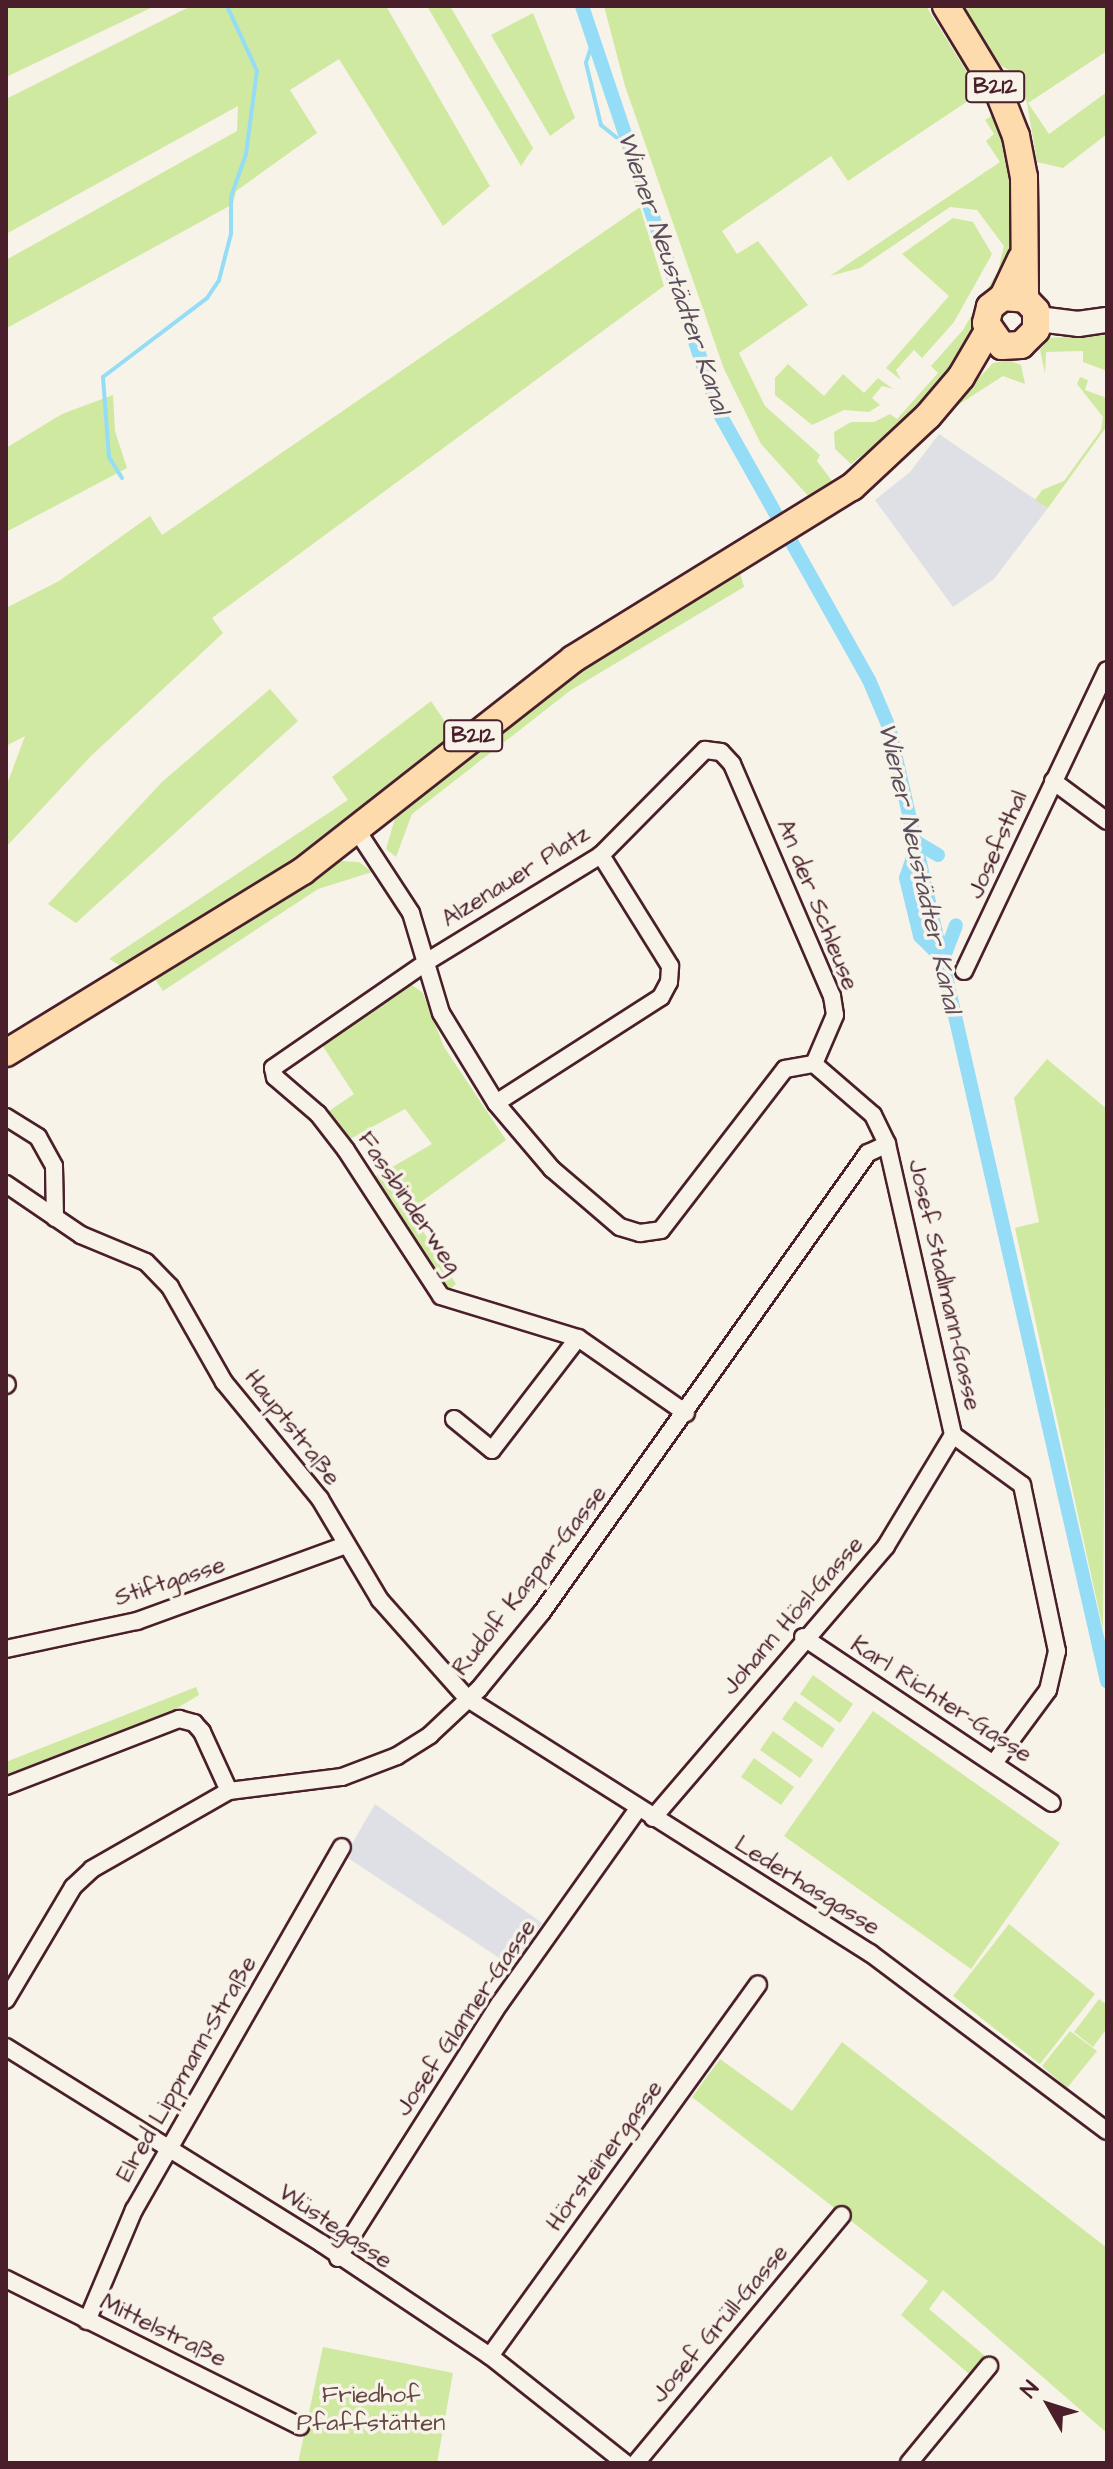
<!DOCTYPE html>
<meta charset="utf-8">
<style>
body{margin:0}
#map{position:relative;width:1113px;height:2469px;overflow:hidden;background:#f7f3e8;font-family:"Architects Daughter",sans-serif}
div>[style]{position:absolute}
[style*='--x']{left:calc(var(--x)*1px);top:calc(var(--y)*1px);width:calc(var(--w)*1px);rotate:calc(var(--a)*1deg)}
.built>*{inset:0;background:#dee0e6}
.green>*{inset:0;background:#cfe9a0}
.stream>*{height:4px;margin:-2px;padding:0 2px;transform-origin:2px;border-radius:2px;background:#95ddf7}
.canal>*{height:14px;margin:-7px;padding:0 7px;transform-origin:7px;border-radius:7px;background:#95ddf7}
.roads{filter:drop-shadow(2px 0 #4a1f2b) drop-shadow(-2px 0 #4a1f2b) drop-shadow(0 2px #4a1f2b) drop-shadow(0 -2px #4a1f2b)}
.street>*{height:16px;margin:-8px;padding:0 8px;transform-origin:8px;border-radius:8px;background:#f7f3e8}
.secondary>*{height:24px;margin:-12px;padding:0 12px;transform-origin:12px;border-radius:12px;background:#f7f3e8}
.primary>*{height:26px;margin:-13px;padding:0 13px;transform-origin:13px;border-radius:13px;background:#fedbac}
span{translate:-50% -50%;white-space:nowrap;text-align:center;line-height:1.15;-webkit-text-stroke:7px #f7f3e8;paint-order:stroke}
.shield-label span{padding:2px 6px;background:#f7f3e8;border:2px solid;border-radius:6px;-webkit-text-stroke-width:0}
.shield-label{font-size:22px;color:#4a1f2b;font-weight:700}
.street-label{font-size:24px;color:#4a1f2b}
.park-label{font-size:24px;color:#654742}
.water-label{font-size:26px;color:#5d4e5e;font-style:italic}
.frame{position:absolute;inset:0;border:8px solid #4a1f2b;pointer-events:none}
.north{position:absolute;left:1009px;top:2365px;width:80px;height:80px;-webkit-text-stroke:6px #f7f3e8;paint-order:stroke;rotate:309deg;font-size:22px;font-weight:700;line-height:32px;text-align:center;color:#4a1f2b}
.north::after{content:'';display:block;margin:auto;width:28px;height:36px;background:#4a1f2b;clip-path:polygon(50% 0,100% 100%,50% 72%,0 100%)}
</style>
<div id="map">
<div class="built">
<i style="clip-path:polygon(939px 434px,1048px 508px,994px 579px,953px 607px,875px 500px,910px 472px)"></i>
<i style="clip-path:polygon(375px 1804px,542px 1923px,513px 1967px,345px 1856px)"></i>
</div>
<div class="green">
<i style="clip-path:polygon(6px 6px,155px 6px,6px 77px)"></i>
<i style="clip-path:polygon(191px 6px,386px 6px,490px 186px,443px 226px,339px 59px,290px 90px,317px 133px,236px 191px,233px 204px,7px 328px,6px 260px,237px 131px,238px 106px,6px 234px,6px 99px)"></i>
<i style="clip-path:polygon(427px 6px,450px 6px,533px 148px,521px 166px)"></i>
<i style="clip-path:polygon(604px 6px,926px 6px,980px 93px,848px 181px,831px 156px,722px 231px,737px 254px,758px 241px,808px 305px,739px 353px,765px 406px,820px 455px,817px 461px,832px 481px,810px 498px,761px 444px,724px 369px,625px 86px)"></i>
<i style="clip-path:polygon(956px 6px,1107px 6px,1107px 51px,1028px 103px,1049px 134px,1107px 92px,1107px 134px,1063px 168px,1037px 162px,1027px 103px,1014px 73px,988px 58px)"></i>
<i style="clip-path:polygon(533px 13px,575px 118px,550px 136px,491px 35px)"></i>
<i style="clip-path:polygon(993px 115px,999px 118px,1013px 162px,1012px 258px,976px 337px,925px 406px,851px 464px,835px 449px,834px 432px,851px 422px,874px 422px,890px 414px,897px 419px,938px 373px,931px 366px,963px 330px,998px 271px,1004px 246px,977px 210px,950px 207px,860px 268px,830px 276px,1000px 162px,986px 141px,994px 134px,985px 120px)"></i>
<i style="clip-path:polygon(640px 207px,664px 286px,212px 618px,223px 633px,91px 756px,6px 847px,6px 787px,25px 736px,6px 746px,6px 608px,59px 581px,150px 516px,162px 535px)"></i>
<i style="clip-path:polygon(953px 218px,973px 222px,992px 254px,954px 322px,922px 358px,914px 350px,896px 370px,901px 380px,886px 368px,949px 296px,902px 254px)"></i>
<i style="clip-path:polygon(1107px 335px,1107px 371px,1083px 362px,1083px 351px,1046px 352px,1045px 373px,1040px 350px,1049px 338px)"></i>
<i style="clip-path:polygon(1008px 360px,1021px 365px,1025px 384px,1003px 376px,947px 412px,993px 363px)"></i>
<i style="clip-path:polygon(788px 364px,824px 396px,843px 374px,864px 393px,878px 378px,893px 389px,882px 386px,872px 398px,880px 405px,869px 412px,844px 410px,812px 425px,775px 395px,775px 378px)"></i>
<i style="clip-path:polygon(1080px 377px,1088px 380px,1085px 390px,1107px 398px,1107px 426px,1048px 508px,1035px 500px,1042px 490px,1064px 481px,1101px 430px,1103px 417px,1077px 384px)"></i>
<i style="clip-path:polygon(113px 395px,115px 431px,127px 468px,6px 532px,6px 448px,62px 414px)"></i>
<i style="clip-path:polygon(740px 572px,744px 587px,571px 690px,412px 814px,396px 857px,386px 849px,396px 815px,528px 705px,600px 653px)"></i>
<i style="clip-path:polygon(270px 689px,298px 721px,76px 923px,48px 904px,162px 782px)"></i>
<i style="clip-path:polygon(431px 701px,454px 735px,366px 811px,128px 970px,109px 959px,348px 800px,332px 777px)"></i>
<i style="clip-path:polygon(341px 861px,359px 862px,372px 872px,318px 889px,163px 991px,153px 976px)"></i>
<i style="clip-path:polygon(412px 985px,423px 993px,444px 1047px,506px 1140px,410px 1210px,456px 1284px,445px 1293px,375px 1177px,432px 1144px,405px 1109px,350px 1139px,329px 1111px,354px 1094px,322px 1045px)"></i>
<i style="clip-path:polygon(1047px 1059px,1107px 1109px,1103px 1629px,1015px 1228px,1039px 1222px,1014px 1098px)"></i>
<i style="clip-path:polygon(813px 1675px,853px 1704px,840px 1723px,800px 1694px)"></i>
<i style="clip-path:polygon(196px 1687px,199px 1695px,137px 1732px,6px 1780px,6px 1762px)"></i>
<i style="clip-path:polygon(795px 1701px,835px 1729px,822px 1748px,782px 1719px)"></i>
<i style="clip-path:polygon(873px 1711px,1060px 1843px,971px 1969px,784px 1836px)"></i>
<i style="clip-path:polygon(773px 1731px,813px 1760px,800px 1778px,760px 1750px)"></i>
<i style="clip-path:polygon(754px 1758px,794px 1787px,781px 1805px,741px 1777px)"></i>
<i style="clip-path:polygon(1009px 1924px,1095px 1994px,1040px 2064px,953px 1996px)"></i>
<i style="clip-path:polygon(1099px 1999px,1107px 2005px,1107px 2028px,1093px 2047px,1074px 2032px)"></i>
<i style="clip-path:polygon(1070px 2031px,1097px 2051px,1067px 2088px,1042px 2066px)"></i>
<i style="clip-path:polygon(842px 2042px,1107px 2248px,1107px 2433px,943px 2290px,929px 2309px,985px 2356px,969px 2374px,901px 2315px,928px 2281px,692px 2097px,720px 2059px,792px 2111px)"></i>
<i style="clip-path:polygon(323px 2347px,453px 2373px,437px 2463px,298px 2463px)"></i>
</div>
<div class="stream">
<i style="--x:593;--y:41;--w:23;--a:108"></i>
<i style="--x:586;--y:63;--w:64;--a:76.4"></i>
<i style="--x:601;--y:125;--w:35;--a:39"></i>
<i style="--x:122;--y:478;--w:25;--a:-122"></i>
<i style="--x:109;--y:457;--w:80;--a:-94.3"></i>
<i style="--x:103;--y:377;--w:131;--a:-37.2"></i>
<i style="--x:207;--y:298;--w:22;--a:-56"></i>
<i style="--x:219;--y:280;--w:48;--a:-75.4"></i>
<i style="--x:231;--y:234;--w:37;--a:-90"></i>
<i style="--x:231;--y:197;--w:46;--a:-70.8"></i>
<i style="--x:246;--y:154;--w:84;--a:-82.5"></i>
<i style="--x:257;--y:71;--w:72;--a:-114.8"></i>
</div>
<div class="canal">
<i style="--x:582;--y:6;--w:427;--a:71.4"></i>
<i style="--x:718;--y:411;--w:308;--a:60.7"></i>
<i style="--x:869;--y:680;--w:51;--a:66.9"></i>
<i style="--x:889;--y:727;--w:979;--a:77.13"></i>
<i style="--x:938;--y:855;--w:23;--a:-149"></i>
<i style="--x:918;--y:843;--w:37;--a:109"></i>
<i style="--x:906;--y:878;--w:60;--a:76.4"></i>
<i style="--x:920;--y:936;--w:33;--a:45"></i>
<i style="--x:943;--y:959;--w:36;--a:-69"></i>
</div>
<div class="roads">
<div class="street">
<i style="--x:1053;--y:781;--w:67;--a:36.5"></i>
<i style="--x:358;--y:832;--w:97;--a:56.8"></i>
<i style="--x:411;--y:913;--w:104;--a:73.3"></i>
<i style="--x:441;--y:1013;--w:105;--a:58.6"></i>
<i style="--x:496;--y:1103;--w:87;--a:49.7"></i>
<i style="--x:552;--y:1169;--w:89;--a:40.5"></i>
<i style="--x:620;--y:1227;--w:21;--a:17"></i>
<i style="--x:640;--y:1233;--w:21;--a:-8"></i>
<i style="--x:661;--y:1230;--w:203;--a:-52.4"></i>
<i style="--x:785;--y:1069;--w:29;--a:-10"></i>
<i style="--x:814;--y:1064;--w:78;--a:40.8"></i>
<i style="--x:873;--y:1115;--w:32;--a:64"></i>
<i style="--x:887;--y:1144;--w:298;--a:77.2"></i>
<i style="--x:953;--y:1435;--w:85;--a:35.9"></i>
<i style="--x:1022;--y:1485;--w:170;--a:78.1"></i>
<i style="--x:1057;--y:1651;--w:40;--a:103"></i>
<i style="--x:1048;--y:1690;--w:91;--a:126.5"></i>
<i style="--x:964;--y:971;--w:333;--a:-64.6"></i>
<i style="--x:496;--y:1103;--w:196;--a:-32.7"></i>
<i style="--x:661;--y:997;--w:17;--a:-62"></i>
<i style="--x:669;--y:982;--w:16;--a:-86"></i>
<i style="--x:670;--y:966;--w:131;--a:-121.9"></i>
<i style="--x:6;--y:1117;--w:38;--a:32"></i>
<i style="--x:38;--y:1137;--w:33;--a:61"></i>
<i style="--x:54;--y:1166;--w:52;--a:88.9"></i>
<i style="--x:6;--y:1184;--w:91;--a:34.2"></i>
<i style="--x:81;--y:1235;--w:70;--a:22.6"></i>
<i style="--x:146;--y:1262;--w:35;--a:46"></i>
<i style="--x:170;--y:1287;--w:109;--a:60.4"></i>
<i style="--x:224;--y:1382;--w:151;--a:50.6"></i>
<i style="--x:320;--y:1499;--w:117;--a:59.3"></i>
<i style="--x:380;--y:1600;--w:132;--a:48.4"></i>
<i style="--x:468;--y:1699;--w:476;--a:32.3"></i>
<i style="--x:870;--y:1953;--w:296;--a:36.9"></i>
<i style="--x:6;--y:1385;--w:1;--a:-45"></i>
<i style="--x:686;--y:1413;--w:131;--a:-145.2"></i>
<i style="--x:578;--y:1338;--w:143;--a:-163"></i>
<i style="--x:441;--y:1296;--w:174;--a:-123.1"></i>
<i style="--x:346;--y:1150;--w:46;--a:-127.9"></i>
<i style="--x:318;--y:1114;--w:57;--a:-139.3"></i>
<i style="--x:275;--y:1077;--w:9;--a:-103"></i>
<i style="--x:273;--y:1068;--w:188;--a:-34.6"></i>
<i style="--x:428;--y:961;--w:203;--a:-31.5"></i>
<i style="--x:601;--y:855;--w:148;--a:-45.3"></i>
<i style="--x:705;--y:750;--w:16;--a:7"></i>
<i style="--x:721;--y:752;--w:16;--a:47"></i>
<i style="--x:732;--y:764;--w:253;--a:66.7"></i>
<i style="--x:832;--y:996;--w:19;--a:81"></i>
<i style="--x:835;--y:1015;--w:53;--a:113.2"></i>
<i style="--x:454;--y:1419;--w:49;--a:39.2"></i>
<i style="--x:492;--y:1450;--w:141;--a:-52.5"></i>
<i style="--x:803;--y:1637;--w:299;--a:33.7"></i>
<i style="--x:6;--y:1649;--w:134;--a:-12.1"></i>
<i style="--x:137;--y:1621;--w:219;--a:-20"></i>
<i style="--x:6;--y:1786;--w:186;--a:-21.2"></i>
<i style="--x:179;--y:1719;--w:16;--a:15"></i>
<i style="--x:194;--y:1723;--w:12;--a:48"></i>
<i style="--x:202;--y:1732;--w:65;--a:65.4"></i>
<i style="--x:653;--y:1818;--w:358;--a:-49.4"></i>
<i style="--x:886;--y:1546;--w:130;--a:-58.9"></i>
<i style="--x:6;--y:2000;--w:131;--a:-59.3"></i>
<i style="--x:73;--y:1887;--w:26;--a:-43"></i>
<i style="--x:92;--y:1869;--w:158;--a:-29.7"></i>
<i style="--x:229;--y:1791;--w:114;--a:-7.1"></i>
<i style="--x:342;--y:1777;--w:59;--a:-20.9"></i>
<i style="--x:397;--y:1756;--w:39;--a:-32"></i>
<i style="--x:430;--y:1735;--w:67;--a:-43.2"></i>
<i style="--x:479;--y:1689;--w:99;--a:-50.7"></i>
<i style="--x:542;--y:1612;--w:563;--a:-54.62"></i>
<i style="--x:868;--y:1153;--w:21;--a:-25"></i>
<i style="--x:6;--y:2047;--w:371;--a:31.9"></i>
<i style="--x:321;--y:2243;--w:203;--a:33.8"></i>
<i style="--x:490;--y:2356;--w:172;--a:38.4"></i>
<i style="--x:338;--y:2258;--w:302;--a:-57.6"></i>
<i style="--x:500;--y:2003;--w:238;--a:-54.6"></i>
<i style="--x:6;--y:2279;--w:329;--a:26.6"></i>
<i style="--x:87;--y:2321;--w:121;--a:-67.1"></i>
<i style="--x:134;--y:2210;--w:418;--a:-60.2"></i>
<i style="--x:490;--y:2356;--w:458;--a:-54.2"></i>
<i style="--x:636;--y:2463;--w:322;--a:-50.3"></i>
<i style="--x:909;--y:2463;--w:126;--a:-50.5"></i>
</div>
<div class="secondary">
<i style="--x:1038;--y:319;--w:40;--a:7.1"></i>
<i style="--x:1078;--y:324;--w:29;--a:-8"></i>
</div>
<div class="primary">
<i style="--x:946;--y:6;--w:102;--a:58.7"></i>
<i style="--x:999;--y:93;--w:46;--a:68.4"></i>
<i style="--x:1016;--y:136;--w:42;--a:79"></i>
<i style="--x:1024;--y:177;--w:122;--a:89.5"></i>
<i style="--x:1003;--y:297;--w:22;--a:5"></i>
<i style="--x:1025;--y:299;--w:16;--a:47"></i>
<i style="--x:1036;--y:311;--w:19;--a:90"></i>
<i style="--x:1036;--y:330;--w:21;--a:135"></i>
<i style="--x:1021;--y:345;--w:19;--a:177"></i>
<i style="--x:1002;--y:346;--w:28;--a:-125"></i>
<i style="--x:986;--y:323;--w:16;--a:-76"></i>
<i style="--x:990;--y:307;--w:16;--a:-38"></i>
<i style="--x:1003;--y:297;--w:42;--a:-64.7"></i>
<i style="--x:6;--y:1053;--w:348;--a:-31.5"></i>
<i style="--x:303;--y:871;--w:343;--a:-38.1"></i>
<i style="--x:573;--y:659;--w:328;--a:-31.7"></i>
<i style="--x:852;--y:487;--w:104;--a:-43.1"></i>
<i style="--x:928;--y:416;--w:51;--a:-49.8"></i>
<i style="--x:961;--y:377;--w:53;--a:-59.6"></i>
</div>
</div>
<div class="shield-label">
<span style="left:995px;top:87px">B212</span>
<span style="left:473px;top:736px">B212</span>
</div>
<div class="street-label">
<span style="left:998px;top:845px;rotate:-66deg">Josefsthal</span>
<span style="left:516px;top:877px;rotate:-32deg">Alzenauer Platz</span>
<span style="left:817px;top:905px;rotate:68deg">An der Schleuse</span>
<span style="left:409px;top:1203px;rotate:56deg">Fassbinderweg</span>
<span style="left:944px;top:1285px;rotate:77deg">Josef Stadlmann-Gasse</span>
<span style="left:292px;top:1428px;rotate:52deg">Hauptstraße</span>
<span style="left:530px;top:1581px;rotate:-52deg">Rudolf Kaspar-Gasse</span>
<span style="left:170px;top:1582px;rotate:-18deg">Stiftgasse</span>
<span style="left:793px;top:1616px;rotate:-49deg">Johann Hösl-Gasse</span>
<span style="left:941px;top:1700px;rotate:33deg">Karl Richter-Gasse</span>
<span style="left:807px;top:1886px;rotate:32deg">Lederhasgasse</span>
<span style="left:466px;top:2018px;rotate:-56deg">Josef Glanner-Gasse</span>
<span style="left:187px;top:2069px;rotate:-60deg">Elred Lippmann-Straße</span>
<span style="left:605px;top:2156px;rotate:-54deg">Hörsteinergasse</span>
<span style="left:335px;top:2227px;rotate:34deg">Wüstegasse</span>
<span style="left:720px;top:2324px;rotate:-50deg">Josef Grüll-Gasse</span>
<span style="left:163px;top:2331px;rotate:26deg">Mittelstraße</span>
</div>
<div class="park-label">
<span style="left:371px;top:2410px">Friedhof<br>Pfaffstätten</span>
</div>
<div class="water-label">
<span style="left:673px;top:273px;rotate:71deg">Wiener Neustädter Kanal</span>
<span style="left:919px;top:868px;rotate:77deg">Wiener Neustädter Kanal</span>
</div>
<div class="frame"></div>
<div class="north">N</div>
</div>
